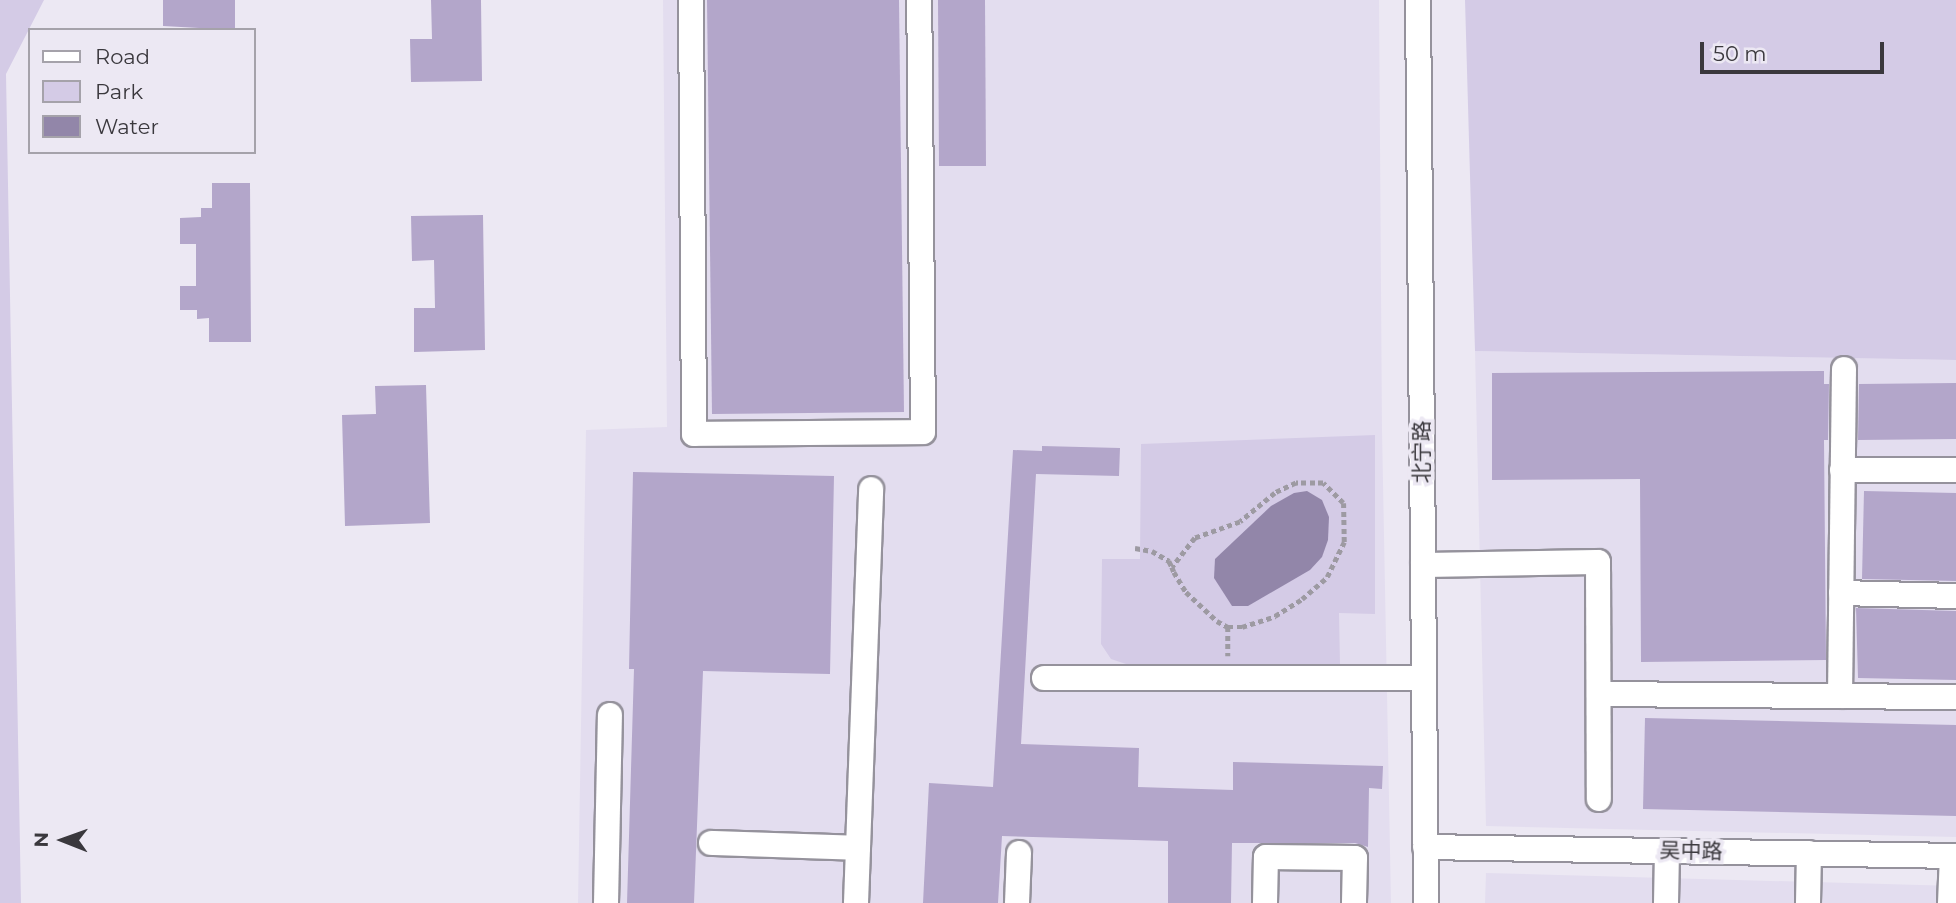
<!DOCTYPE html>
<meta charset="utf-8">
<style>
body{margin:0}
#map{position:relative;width:1956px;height:903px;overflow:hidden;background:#ece8f3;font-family:Montserrat,"Noto Sans SC",sans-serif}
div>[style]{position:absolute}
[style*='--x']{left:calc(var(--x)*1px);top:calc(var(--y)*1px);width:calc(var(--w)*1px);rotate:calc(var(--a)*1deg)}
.built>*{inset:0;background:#e3ddef}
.green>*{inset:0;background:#d4cbe6}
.water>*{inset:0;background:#9286a9}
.building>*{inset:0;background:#b3a6ca}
.path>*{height:4.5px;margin-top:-2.25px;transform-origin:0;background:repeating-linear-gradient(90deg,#9d9aa2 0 5px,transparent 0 8.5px)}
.roads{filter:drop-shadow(2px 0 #95929c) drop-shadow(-2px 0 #95929c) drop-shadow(0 2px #95929c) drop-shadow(0 -2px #95929c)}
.minor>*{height:24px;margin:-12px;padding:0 12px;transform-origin:12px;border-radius:12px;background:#fff}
span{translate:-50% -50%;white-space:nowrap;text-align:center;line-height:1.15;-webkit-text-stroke:7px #ece8f3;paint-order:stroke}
.street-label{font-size:21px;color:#3a383d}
.legend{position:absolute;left:28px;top:28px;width:228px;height:126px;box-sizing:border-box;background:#ece8f3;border:2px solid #a5a2aa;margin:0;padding:9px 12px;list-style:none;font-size:21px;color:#3a383d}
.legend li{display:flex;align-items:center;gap:14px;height:35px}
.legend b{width:35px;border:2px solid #a5a2aa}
.north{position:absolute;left:28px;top:805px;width:70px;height:70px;-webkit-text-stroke:5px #ece8f3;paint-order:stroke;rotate:271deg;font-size:19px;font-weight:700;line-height:28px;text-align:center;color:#3a383d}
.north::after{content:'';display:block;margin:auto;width:24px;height:32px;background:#3a383d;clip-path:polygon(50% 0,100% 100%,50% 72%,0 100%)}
.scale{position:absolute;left:1700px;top:42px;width:184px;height:32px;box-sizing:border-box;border:4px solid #3a383d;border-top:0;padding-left:9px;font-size:21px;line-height:24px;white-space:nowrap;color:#3a383d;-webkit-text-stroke:5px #ece8f3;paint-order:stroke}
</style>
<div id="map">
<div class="built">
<i style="clip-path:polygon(663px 0,1379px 0,1382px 430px,1391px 903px,578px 903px,586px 430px,667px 427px)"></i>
<i style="clip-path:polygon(1475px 351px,1956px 360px,1956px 837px,1486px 826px)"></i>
<i style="clip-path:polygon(1486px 873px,1956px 886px,1956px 903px,1485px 903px)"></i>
</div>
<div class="green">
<i style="clip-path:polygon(0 0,44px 0,6px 74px,21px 903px,0 903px)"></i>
<i style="clip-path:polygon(1465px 0,1956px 0,1956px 360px,1475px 351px)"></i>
<i style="clip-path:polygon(1375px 435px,1375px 614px,1339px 613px,1340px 665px,1129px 665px,1111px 659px,1101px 644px,1102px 559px,1140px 559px,1141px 444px)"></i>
</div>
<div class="water">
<i style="clip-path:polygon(1307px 491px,1322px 500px,1329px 517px,1328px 540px,1322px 557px,1310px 570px,1248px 606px,1232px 606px,1214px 578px,1215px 559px,1271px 506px,1294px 493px)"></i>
</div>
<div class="building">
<i style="clip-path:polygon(163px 0,235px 0,235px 30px,163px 26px)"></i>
<i style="clip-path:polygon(431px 0,481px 0,482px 81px,411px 82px,410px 39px,432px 39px)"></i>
<i style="clip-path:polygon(707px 0,899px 0,904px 412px,712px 414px)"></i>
<i style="clip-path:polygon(938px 0,985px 0,986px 166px,939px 166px)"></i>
<i style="clip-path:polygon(212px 183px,250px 183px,251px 342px,209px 342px,209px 318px,197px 319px,197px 310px,180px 310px,180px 286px,196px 286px,196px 244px,180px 244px,180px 218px,201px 217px,201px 208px,212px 208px)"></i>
<i style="clip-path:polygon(483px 215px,485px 350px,414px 352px,414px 308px,435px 308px,434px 260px,412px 261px,411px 216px)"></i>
<i style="clip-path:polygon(1824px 371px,1824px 384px,1829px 384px,1828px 440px,1824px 440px,1826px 660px,1641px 662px,1640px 479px,1492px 480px,1492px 373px)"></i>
<i style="clip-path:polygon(1956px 383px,1956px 439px,1858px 440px,1859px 384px)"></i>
<i style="clip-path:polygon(426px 385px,430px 523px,345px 526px,342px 415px,376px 414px,375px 386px)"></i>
<i style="clip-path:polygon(1042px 446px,1120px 448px,1119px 476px,1036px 474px,1021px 744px,1139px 748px,1138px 787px,1233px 790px,1233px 762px,1383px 766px,1382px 789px,1369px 788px,1368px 847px,1355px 843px,1232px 843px,1231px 903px,1168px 903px,1168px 841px,1002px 836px,998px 903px,923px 903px,929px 783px,993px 787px,1013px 450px,1042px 451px)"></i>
<i style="clip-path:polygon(633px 472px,834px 476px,830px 674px,703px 671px,694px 903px,627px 903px,634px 669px,629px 669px)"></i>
<i style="clip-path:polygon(1864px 491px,1956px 493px,1956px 581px,1862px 579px)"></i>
<i style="clip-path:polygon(1856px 608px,1956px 611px,1956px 680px,1858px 678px)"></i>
<i style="clip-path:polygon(1645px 718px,1956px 725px,1956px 816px,1643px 809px)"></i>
</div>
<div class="path">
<i style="--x:1135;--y:548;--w:17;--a:10"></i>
<i style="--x:1152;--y:551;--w:20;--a:30"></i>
<i style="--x:1169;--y:561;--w:7;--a:63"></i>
<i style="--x:1172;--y:567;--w:5;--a:68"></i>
<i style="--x:1174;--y:572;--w:23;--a:59"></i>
<i style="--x:1186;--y:592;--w:42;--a:43.1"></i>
<i style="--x:1217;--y:621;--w:13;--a:29"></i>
<i style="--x:1228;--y:627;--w:14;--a:0"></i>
<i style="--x:1242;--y:627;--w:35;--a:-18"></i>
<i style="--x:1275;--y:616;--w:32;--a:-32"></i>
<i style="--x:1302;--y:599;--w:33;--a:-41"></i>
<i style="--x:1327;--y:577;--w:39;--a:-64"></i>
<i style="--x:1344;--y:542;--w:39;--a:-91"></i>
<i style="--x:1343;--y:503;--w:28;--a:-135"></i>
<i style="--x:1323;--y:483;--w:27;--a:180"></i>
<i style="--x:1296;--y:483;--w:23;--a:155"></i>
<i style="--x:1275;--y:493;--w:45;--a:140.4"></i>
<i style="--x:1240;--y:522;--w:48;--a:160.4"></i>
<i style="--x:1195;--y:538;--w:37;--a:128"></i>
<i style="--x:1228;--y:627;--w:29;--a:90"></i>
</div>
<div class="roads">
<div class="minor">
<i style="--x:691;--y:0;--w:434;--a:89.6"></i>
<i style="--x:694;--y:434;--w:229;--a:-0.5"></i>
<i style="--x:923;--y:432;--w:432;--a:-90.5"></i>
<i style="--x:1418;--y:0;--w:903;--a:89.49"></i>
<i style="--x:1842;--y:470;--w:114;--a:0"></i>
<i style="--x:1423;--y:565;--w:175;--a:-1"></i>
<i style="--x:1598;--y:562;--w:237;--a:89.8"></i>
<i style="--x:1841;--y:593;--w:115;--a:1.5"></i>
<i style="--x:1044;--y:678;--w:380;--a:0"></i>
<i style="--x:1599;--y:694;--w:357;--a:0.5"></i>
<i style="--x:1840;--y:696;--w:327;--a:-89.3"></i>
<i style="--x:711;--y:843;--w:147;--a:1.9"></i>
<i style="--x:1425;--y:847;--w:531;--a:0.97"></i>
<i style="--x:606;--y:903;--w:188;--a:-88.8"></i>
<i style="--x:856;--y:903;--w:414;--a:-87.9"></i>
<i style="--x:1017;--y:903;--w:50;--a:-87.7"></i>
<i style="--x:1265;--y:903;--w:46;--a:-88.8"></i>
<i style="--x:1266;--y:857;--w:89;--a:0.6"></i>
<i style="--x:1355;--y:858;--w:45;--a:91.3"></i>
<i style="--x:1666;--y:903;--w:52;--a:-88.9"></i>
<i style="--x:1808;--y:903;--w:50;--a:-88.9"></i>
<i style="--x:1950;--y:903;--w:47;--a:-87.6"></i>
</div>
</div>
<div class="street-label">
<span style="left:1422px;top:452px;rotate:-90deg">北宁路</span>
<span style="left:1691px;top:851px;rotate:1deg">吴中路</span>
</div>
<ul class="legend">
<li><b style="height:9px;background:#fff"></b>Road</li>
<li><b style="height:19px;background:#d4cbe6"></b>Park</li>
<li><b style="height:19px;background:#9286a9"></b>Water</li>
</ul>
<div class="north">N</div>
<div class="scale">50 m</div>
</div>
